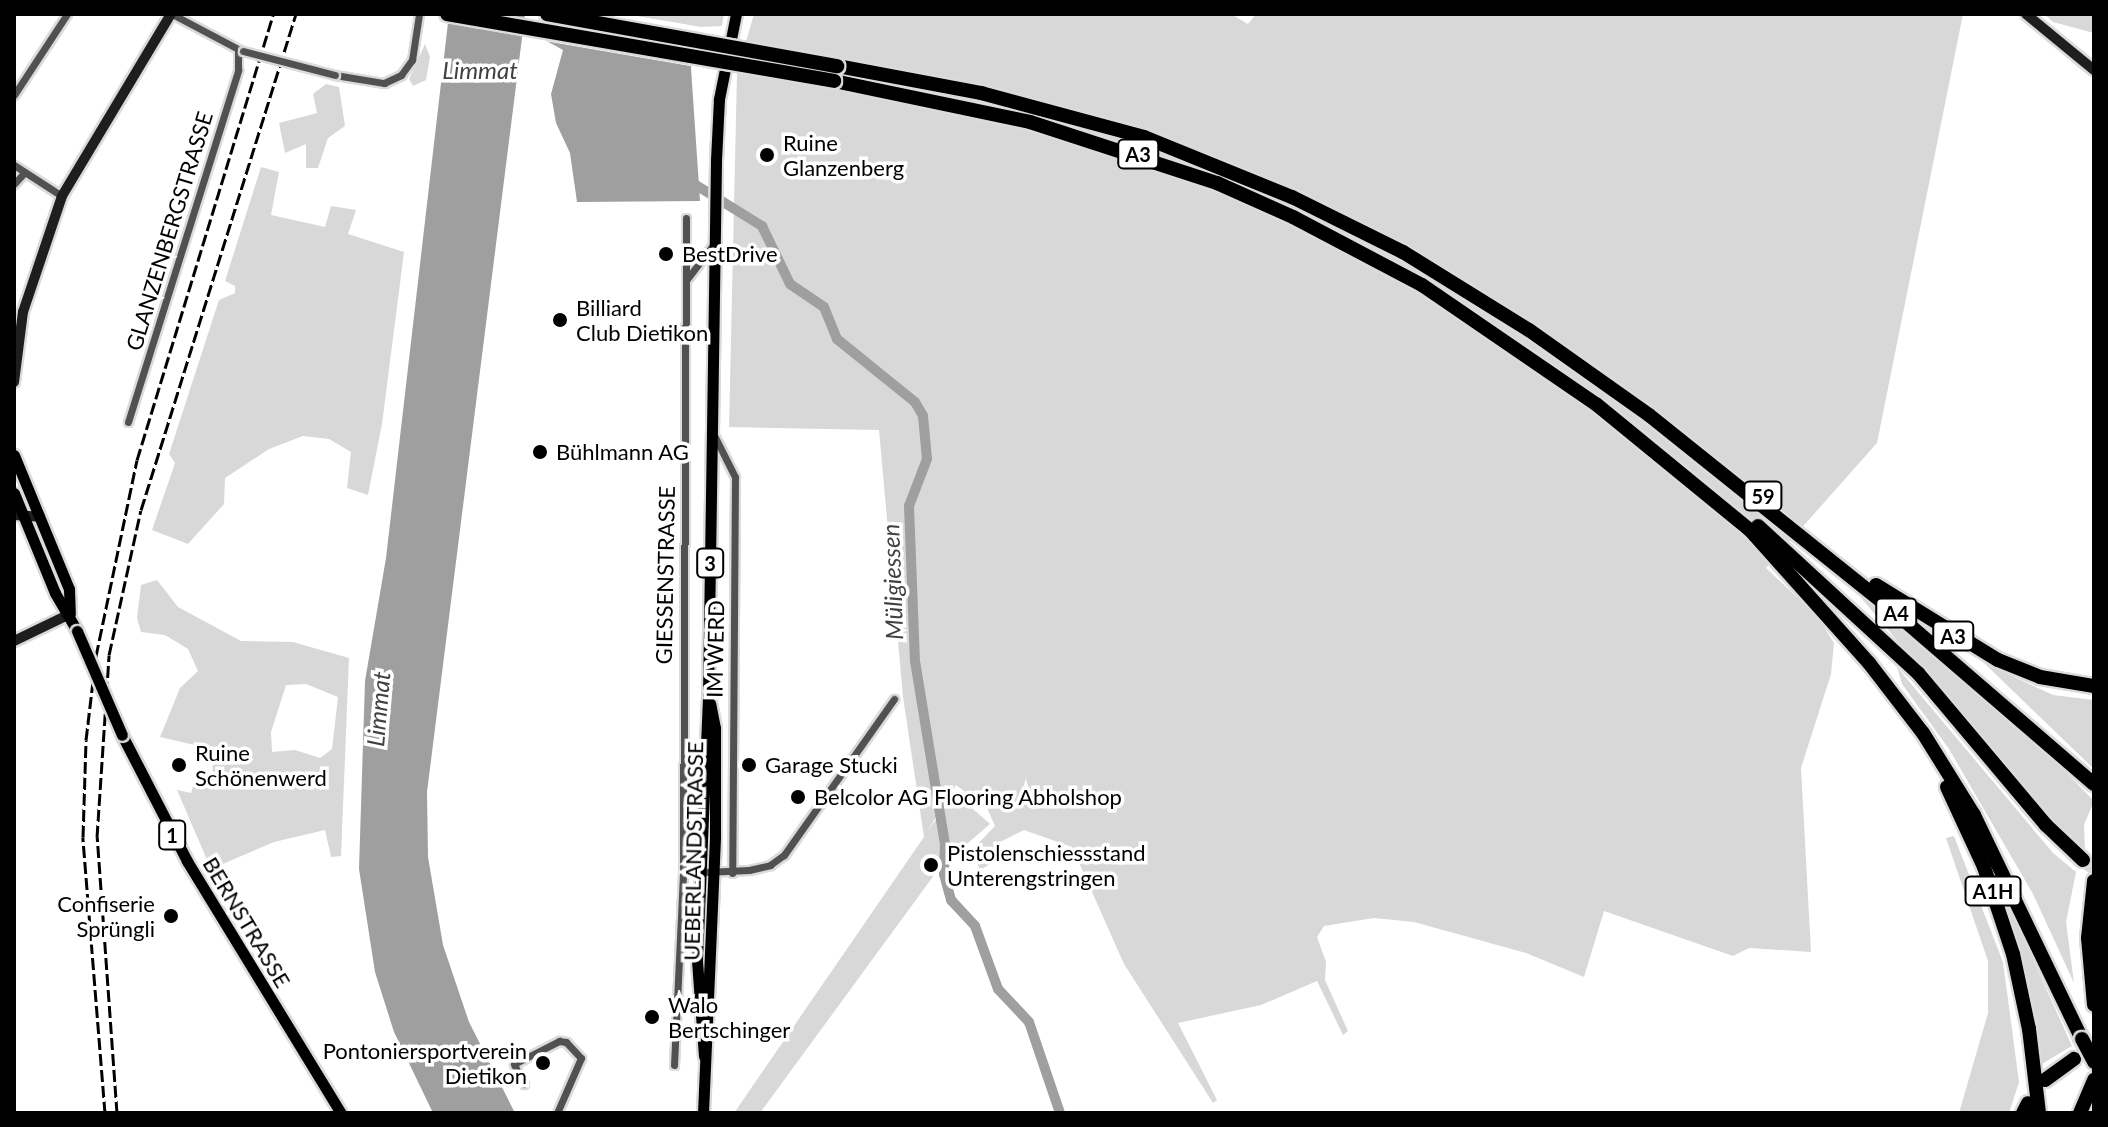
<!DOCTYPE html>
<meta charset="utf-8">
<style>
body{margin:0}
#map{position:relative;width:2108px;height:1127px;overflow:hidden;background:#fff;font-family:Lato,sans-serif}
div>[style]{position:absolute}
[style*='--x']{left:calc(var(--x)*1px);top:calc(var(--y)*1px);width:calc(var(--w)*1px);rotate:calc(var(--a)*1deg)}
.green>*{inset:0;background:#d8d8d8}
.water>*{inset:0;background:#9f9f9f}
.pier>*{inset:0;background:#fff}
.canal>*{height:10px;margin:-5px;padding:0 5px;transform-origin:5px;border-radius:5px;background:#9f9f9f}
.motorway-tunnel>*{height:14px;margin-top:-7px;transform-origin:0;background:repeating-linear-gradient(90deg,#d9d9d9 0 14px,transparent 0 21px)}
.roads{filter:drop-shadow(2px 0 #dbdbdb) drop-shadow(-2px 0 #dbdbdb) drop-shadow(0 2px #dbdbdb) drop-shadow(0 -2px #dbdbdb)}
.minor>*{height:7px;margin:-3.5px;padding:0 3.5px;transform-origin:3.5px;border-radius:3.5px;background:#515151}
.secondary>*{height:10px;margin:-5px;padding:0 5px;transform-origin:5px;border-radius:5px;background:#1e1e1e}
.primary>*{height:11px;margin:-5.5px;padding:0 5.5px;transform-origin:5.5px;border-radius:5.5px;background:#000}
.motorway>*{height:14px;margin:-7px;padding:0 7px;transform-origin:7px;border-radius:7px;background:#000}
.rail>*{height:3px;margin-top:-1.5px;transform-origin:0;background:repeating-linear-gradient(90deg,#000 0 12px,transparent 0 16px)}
.bridges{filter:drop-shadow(2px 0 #dbdbdb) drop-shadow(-2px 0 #dbdbdb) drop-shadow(0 2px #dbdbdb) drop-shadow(0 -2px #dbdbdb)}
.minor-bridge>*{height:7px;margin:-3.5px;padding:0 3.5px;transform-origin:3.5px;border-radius:3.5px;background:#515151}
.primary-bridge>*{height:11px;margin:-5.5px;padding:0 5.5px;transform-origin:5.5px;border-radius:5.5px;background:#000}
.motorway-bridge>*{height:14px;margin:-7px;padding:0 7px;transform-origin:7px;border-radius:7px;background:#000}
.dots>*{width:22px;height:22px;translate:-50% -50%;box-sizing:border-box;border:4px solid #fff;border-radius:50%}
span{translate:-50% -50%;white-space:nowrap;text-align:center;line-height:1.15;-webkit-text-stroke:7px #fff;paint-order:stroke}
.shield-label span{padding:2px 6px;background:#fff;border:2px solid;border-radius:6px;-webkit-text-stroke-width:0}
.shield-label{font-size:20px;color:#000;font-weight:700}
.poi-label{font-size:22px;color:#000}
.left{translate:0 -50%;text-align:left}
.right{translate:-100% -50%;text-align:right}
.street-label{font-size:22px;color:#000}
.water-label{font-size:24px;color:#404040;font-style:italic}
.frame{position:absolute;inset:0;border:16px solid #000;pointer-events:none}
</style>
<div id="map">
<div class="green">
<i style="clip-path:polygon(629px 14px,724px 14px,722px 26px,697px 27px)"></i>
<i style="clip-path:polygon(754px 14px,1231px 14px,1248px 24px,1256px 14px,1963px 14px,1877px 443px,1766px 568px,1817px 616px,1834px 643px,1831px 674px,1801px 768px,1811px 952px,1749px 948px,1733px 956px,1604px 911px,1584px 977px,1526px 953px,1414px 922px,1374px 918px,1324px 926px,1317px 937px,1326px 962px,1325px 980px,1348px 1031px,1343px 1035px,1317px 981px,1261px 1005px,1178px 1023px,1217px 1100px,1213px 1103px,1124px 964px,1072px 847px,1024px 830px,998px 843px,997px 860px,980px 870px,972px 850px,995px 826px,987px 808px,956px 785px,927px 832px,955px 793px,990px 824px,940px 867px,760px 1113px,734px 1113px,924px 837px,903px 697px,879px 430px,729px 427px,737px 73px)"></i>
<i style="clip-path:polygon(2044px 14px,2094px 14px,2094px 33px,2053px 22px)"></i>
<i style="clip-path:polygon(425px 44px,430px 57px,426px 80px,413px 86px,409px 79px)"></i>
<i style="clip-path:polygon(326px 84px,339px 87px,345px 126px,328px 138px,318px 168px,306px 168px,306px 144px,285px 153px,279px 123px,317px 113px,313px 94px)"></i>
<i style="clip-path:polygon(261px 167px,279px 172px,271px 215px,325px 227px,331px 206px,356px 210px,348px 234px,404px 252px,382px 424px,368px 495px,347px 488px,351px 452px,329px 439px,303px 436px,269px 449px,225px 478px,224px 504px,188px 544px,152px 530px,175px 463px,169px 454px,219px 300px,235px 293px,235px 286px,225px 281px)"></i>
<i style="clip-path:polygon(evenodd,157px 580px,178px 607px,241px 641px,293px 642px,349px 658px,341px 856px,331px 857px,325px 830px,274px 842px,211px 869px,177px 790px,191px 793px,194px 783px,213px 780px,212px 749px,160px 737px,180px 688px,198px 671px,188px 649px,165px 635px,141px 632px,137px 618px,141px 585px,157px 580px,306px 684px,338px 697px,332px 749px,320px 758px,295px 750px,272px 752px,271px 732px,286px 685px,306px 684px)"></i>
<i style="clip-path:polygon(1852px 587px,2045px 751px,2094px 801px,2084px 825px,2085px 851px,2055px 828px)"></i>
<i style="clip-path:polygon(1984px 663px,2053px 695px,2094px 700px,2094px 769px)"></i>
<i style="clip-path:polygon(1897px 667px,2053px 853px,2076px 872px,2066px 922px,2074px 983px,2033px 894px,1949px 749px,1902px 684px)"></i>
<i style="clip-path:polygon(1954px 836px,2003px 962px,2019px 1082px,2009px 1113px,1959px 1113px,1988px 1013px,1988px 961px,1946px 838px)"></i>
<i style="clip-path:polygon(1986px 855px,2072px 1046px,2040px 1065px)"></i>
</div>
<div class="water">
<i style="clip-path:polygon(449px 14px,525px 14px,427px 792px,428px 857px,443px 945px,469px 1022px,515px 1113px,433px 1113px,394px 1032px,375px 972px,359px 869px,365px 681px,386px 558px)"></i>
<i style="clip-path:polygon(589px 14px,629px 14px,697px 27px,691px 68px,700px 201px,577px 202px,570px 153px,556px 123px,551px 94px,563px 50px,543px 39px)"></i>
</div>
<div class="pier">
<i style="clip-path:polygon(543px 14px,627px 14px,701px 27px,696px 67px,539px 40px)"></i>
</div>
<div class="canal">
<i style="--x:691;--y:182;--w:84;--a:31.8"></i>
<i style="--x:762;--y:226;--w:64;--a:64.2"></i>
<i style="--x:790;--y:284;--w:41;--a:34.1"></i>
<i style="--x:824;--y:307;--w:35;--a:68"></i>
<i style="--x:837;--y:339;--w:100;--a:38.9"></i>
<i style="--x:915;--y:402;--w:16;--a:60"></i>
<i style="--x:923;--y:416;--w:43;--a:84.7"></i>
<i style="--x:927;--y:459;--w:50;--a:111"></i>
<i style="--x:909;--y:506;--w:155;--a:87.8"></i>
<i style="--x:915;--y:661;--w:185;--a:80.7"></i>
<i style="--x:945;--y:844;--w:30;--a:92"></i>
<i style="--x:944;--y:874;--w:27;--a:75"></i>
<i style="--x:951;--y:900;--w:35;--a:47"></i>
<i style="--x:975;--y:926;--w:67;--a:69.9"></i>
<i style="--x:998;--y:989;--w:45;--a:46.8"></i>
<i style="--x:1029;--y:1022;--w:96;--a:71.2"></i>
</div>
<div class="motorway-tunnel">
<i style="--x:2083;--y:860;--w:14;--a:36"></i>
</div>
<div class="roads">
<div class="minor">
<i style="--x:172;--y:14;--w:77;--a:27.9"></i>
<i style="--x:335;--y:75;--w:50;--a:9.3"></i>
<i style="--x:384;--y:83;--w:19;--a:-25"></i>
<i style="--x:401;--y:75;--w:19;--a:-54"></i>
<i style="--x:412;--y:60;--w:47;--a:-81.3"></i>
<i style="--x:14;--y:95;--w:97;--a:-56.8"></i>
<i style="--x:14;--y:165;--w:57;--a:32.9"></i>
<i style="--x:14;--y:184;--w:15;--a:-48"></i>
<i style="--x:686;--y:218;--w:655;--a:90.26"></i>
<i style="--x:683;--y:873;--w:66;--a:-2.6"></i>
<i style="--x:749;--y:870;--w:22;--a:-13"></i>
<i style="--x:770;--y:865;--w:17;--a:-36"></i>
<i style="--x:784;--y:855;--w:191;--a:-54.8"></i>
<i style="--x:687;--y:279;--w:43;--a:-52.6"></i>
<i style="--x:128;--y:422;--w:369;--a:-72.6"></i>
<i style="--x:238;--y:70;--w:20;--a:-90"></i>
<i style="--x:713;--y:433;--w:49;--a:63.4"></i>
<i style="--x:735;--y:477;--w:396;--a:90.4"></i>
<i style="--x:674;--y:1065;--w:192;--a:-87.3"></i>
<i style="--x:524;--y:1084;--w:22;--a:-117"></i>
<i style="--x:514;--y:1064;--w:51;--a:-27.1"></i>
<i style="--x:559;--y:1041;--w:7;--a:8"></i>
<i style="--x:566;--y:1042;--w:22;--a:47"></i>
<i style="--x:581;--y:1058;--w:60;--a:113.6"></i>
</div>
<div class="secondary">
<i style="--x:2026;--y:14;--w:88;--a:39.5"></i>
<i style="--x:14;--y:382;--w:71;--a:-82.7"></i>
<i style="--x:23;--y:312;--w:122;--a:-71.4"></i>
<i style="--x:62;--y:196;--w:212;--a:-59.1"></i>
<i style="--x:14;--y:515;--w:26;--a:4"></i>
<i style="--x:14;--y:641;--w:62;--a:-25.7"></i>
</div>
<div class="primary">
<i style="--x:14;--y:455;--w:145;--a:67.7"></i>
<i style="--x:69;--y:589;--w:25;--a:88"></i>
<i style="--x:14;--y:493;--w:108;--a:67.7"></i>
<i style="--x:55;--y:593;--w:44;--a:59.9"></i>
<i style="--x:122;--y:735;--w:142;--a:62.7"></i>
<i style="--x:187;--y:861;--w:295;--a:58.6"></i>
<i style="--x:704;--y:1056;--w:96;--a:-94.2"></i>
<i style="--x:697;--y:960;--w:265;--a:-87.6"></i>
<i style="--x:708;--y:695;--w:535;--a:-89.14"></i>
<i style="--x:716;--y:160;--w:61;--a:-87.2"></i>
<i style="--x:719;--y:99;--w:87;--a:-78.7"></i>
<i style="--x:703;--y:1113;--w:276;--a:-87.5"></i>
<i style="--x:715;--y:837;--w:109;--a:-90"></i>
<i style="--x:715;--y:728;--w:25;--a:-101"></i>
</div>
<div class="motorway">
<i style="--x:837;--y:66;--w:147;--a:10.6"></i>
<i style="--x:981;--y:93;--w:169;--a:15.1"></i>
<i style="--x:1144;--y:137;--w:160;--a:22.1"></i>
<i style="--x:1292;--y:197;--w:124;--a:26.4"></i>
<i style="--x:1403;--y:252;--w:148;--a:31.8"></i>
<i style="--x:1529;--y:330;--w:147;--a:35.3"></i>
<i style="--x:1649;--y:415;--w:301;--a:38.7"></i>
<i style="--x:1884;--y:603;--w:277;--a:40.8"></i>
<i style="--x:834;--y:81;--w:200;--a:11.8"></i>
<i style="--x:1030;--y:122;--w:197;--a:18.1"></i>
<i style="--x:1217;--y:183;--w:83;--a:24.1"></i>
<i style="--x:1293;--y:217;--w:146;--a:27.8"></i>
<i style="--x:1422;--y:285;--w:211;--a:34.4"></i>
<i style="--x:1596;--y:404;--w:199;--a:39.3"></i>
<i style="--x:1750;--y:530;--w:178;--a:48.2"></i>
<i style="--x:1869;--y:663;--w:88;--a:52.4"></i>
<i style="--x:1923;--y:733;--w:97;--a:58.1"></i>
<i style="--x:1974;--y:815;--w:249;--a:64.3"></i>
<i style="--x:1758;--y:526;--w:217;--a:42.6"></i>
<i style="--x:1918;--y:673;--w:199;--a:49.9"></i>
<i style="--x:2046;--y:825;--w:51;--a:43.4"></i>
<i style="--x:1876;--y:585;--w:143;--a:31.6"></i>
<i style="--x:1998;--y:660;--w:45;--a:22"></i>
<i style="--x:2040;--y:677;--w:55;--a:9.5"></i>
<i style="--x:1947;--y:787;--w:88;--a:65.2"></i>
<i style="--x:1984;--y:867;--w:92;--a:71.6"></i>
<i style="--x:2013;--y:954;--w:77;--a:78"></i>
<i style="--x:2029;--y:1029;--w:85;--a:83.2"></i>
<i style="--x:2094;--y:881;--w:57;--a:96"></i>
<i style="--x:2088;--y:938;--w:67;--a:84.9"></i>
<i style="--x:2045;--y:1080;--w:36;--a:-36"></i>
<i style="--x:2023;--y:1113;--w:11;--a:-63"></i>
<i style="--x:2080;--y:1113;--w:36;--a:-67"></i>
</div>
</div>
<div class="rail">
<i style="--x:105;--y:1113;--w:277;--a:-94.6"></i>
<i style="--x:83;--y:837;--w:97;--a:-88.2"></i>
<i style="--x:86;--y:740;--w:85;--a:-83.2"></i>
<i style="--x:96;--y:656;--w:200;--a:-78.2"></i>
<i style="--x:137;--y:460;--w:466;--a:-73"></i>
<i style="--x:117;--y:1113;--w:277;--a:-94.1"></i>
<i style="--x:97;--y:837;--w:182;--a:-86.2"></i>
<i style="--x:109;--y:655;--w:148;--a:-77.6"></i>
<i style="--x:141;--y:510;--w:520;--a:-72.65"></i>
</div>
<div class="bridges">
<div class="minor-bridge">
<i style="--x:243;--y:51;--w:95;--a:14.6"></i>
</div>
<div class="primary-bridge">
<i style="--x:77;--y:631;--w:113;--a:66.6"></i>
</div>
<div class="motorway-bridge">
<i style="--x:447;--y:14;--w:393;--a:9.8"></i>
<i style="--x:547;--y:14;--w:295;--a:10.2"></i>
<i style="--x:2082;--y:1039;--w:26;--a:62"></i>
</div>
</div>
<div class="dots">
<i style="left:767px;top:155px;background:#000"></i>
<i style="left:666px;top:254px;background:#000"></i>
<i style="left:560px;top:320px;background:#000"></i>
<i style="left:540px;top:452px;background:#000"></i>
<i style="left:179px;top:765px;background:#000"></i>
<i style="left:749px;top:765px;background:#000"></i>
<i style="left:798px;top:797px;background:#000"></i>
<i style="left:931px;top:865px;background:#000"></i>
<i style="left:171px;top:916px;background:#000"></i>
<i style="left:652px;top:1017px;background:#000"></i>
<i style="left:543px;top:1063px;background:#000"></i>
</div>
<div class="shield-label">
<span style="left:1138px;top:154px">A3</span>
<span style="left:1763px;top:496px">59</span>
<span style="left:710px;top:563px">3</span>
<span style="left:1896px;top:613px">A4</span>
<span style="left:1953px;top:636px">A3</span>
<span style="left:172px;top:835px">1</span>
<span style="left:1993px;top:891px">A1H</span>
</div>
<div class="poi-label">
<span class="left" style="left:783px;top:155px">Ruine<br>Glanzenberg</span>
<span class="left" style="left:682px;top:254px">BestDrive</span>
<span class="left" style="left:576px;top:320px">Billiard<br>Club Dietikon</span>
<span class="left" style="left:556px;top:452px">Bühlmann AG</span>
<span class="left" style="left:195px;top:765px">Ruine<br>Schönenwerd</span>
<span class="left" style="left:765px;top:765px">Garage Stucki</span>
<span class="left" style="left:814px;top:797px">Belcolor AG Flooring Abholshop</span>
<span class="left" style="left:947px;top:865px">Pistolenschiessstand<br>Unterengstringen</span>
<span class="right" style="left:155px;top:916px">Confiserie<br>Sprüngli</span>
<span class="left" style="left:668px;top:1017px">Walo<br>Bertschinger</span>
<span class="right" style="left:527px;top:1063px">Pontoniersportverein<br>Dietikon</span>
</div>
<div class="street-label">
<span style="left:169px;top:231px;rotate:-73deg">GLANZENBERGSTRASSE</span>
<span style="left:665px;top:575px;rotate:-89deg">GIESSENSTRASSE</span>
<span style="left:715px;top:649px;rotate:-89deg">IM WERD</span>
<span style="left:693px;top:851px;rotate:-89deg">UEBERLANDSTRASSE</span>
<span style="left:247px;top:922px;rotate:59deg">BERNSTRASSE</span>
</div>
<div class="water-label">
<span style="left:480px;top:70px">Limmat</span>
<span style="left:892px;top:582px;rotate:-92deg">Müligiessen</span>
<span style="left:378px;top:709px;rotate:-85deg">Limmat</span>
</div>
<div class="frame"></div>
</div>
